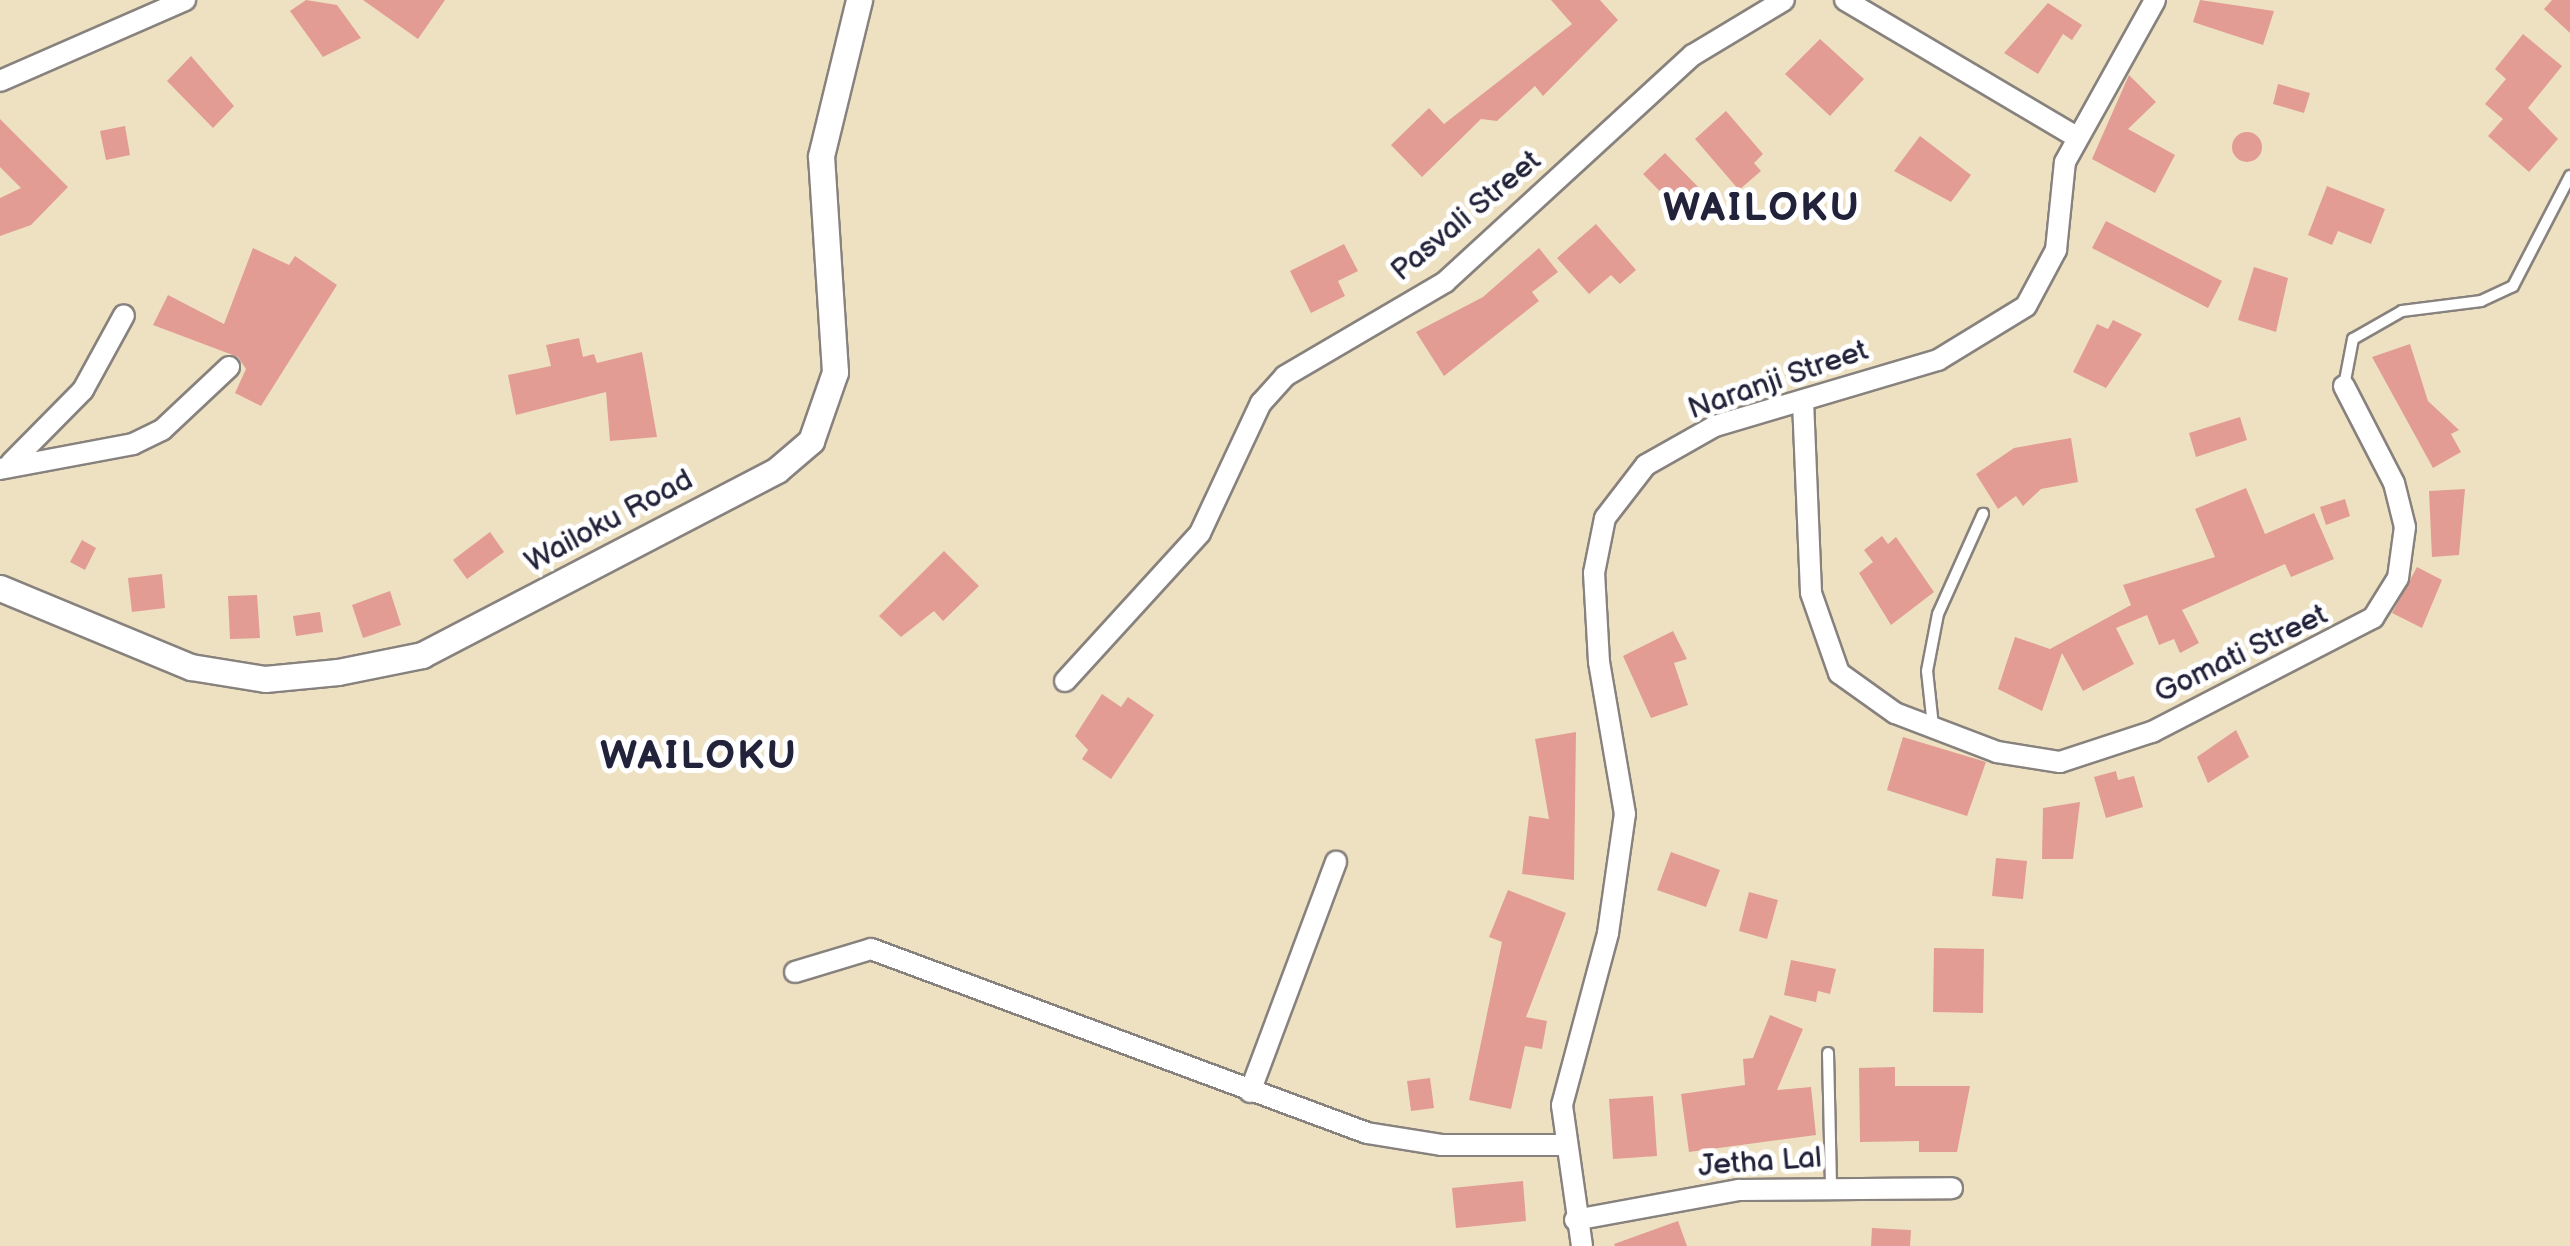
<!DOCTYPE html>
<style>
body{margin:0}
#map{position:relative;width:2570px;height:1246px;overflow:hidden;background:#eee1c2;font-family:"Balsamiq Sans",sans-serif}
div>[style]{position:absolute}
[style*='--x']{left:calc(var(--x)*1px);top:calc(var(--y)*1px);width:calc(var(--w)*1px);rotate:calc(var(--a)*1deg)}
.building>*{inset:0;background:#e29c93}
.round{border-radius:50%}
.roads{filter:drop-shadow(2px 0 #88827e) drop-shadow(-2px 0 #88827e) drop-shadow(0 2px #88827e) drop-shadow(0 -2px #88827e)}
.service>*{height:10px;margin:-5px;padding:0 5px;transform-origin:5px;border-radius:5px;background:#fff}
.minor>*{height:20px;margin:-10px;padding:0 10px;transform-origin:10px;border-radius:10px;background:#fff}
.tertiary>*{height:25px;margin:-12.5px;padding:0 12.5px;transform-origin:12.5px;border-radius:12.5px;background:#fff}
span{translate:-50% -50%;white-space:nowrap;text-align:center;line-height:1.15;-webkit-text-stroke:10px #fff;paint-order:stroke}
.street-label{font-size:30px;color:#22223b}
.district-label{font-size:40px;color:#22223b;font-weight:700;letter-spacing:2.5px}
</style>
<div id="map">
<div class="building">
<i style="clip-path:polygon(306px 0,337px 5px,361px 38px,323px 57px,290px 11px)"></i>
<i style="clip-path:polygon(363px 0,445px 0,418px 39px)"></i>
<i style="clip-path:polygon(1551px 0,1600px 0,1618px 20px,1543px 96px,1535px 86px,1497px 121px,1481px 119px,1422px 177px,1391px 145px,1429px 108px,1444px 124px,1572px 24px)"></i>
<i style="clip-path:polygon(2200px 0,2274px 11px,2263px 45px,2193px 22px)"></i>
<i style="clip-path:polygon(2552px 0,2570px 0,2570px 33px,2544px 9px)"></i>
<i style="clip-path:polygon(2048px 3px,2082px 25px,2072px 40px,2063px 34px,2038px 74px,2004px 53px)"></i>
<i style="clip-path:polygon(2523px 34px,2562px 66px,2528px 108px,2558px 139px,2529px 172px,2488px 136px,2503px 119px,2485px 104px,2506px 79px,2495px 69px)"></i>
<i style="clip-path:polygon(1820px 39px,1864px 79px,1830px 116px,1785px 74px)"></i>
<i style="clip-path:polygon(191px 56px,234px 106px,213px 128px,167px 81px)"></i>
<i style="clip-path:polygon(2129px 75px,2156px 102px,2128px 129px,2175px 155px,2155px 193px,2092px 159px)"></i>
<i style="clip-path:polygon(2278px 84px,2310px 93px,2304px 113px,2273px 104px)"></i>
<i style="clip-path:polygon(1726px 111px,1763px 154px,1754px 163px,1761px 171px,1739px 190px,1695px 139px)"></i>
<i style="clip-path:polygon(0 119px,68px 187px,31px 225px,0 236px,0 198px,21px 188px,0 167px)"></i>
<i style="clip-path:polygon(125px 126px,130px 155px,106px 160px,100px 131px)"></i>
<i class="round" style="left:2232px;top:132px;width:30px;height:30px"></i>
<i style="clip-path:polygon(1920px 136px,1971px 175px,1951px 202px,1894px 171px)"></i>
<i style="clip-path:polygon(1665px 153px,1704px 193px,1682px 214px,1643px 174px)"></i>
<i style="clip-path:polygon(2327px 186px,2385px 209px,2371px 244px,2338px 231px,2332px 245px,2308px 235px)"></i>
<i style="clip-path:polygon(2106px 221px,2222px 281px,2208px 308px,2092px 248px)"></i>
<i style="clip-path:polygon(1596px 224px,1636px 270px,1620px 284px,1611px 275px,1589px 294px,1557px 258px)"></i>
<i style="clip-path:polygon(1344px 244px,1358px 271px,1338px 281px,1345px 296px,1311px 313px,1290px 271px)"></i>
<i style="clip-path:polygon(253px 248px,289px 265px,295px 256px,337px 285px,261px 406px,235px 393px,246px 369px,238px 357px,153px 325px,168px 295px,224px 324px)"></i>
<i style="clip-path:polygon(1539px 248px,1558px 272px,1532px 292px,1539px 301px,1444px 376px,1416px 332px,1483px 297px)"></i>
<i style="clip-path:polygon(2254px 267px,2288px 278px,2276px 332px,2238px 320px)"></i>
<i style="clip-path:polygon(2113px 320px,2142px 334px,2106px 388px,2073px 372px,2097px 324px,2108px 329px)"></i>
<i style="clip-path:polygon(579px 338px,583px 357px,594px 354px,597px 363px,642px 352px,657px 437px,610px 441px,606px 392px,516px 415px,508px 375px,551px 366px,546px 345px)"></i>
<i style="clip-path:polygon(2410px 344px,2428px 401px,2459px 430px,2451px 434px,2461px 452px,2433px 468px,2372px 357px)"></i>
<i style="clip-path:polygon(2240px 417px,2247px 440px,2196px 457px,2189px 433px)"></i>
<i style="clip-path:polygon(2071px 438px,2078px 482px,2041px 489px,2023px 506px,2016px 496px,1998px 509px,1976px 474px,2014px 448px)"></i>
<i style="clip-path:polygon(2246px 488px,2265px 534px,2314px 513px,2334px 559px,2291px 577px,2285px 564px,2182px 610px,2199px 643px,2180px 653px,2174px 639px,2159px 645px,2147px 615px,2116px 628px,2134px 664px,2083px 691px,2062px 653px,2042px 711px,1998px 689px,2015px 637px,2050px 649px,2131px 605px,2123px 585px,2215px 557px,2195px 509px)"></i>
<i style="clip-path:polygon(2465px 489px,2459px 555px,2432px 557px,2429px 491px)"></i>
<i style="clip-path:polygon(2345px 499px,2350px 516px,2326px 525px,2320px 507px)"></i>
<i style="clip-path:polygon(490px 532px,504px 552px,467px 579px,453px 560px)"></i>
<i style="clip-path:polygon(1882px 536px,1888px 544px,1896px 537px,1934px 592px,1891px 625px,1859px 573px,1873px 562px,1864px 550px)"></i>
<i style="clip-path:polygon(82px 540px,96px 548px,85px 570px,70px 562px)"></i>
<i style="clip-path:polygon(944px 551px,979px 586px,943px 621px,934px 611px,901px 637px,879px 616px)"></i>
<i style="clip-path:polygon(2417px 567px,2442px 580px,2422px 628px,2392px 613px)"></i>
<i style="clip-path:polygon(162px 574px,165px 608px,132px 612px,128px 578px)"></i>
<i style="clip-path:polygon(390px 591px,401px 625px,363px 638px,352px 605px)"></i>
<i style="clip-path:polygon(257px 595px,260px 638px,230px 639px,228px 596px)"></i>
<i style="clip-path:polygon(320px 612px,323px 632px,296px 636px,293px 616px)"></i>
<i style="clip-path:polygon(1673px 631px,1687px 659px,1674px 663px,1688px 705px,1651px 718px,1623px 656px)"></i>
<i style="clip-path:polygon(1102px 694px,1121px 707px,1128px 697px,1154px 715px,1111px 779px,1082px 759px,1088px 750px,1075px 736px)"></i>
<i style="clip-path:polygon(2236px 730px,2249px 757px,2208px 783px,2197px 757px)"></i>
<i style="clip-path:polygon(1576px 732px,1574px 880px,1522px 874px,1529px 816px,1549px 819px,1535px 739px)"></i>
<i style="clip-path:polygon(1903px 737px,1986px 762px,1967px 816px,1887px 790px)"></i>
<i style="clip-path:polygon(2116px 771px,2118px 780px,2134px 776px,2143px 807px,2106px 818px,2094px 777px)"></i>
<i style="clip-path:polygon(2080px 802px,2073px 859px,2042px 859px,2043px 808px)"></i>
<i style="clip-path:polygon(1671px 852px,1720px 870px,1706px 907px,1657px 890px)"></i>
<i style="clip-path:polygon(1996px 858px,2027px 861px,2023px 899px,1992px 896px)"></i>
<i style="clip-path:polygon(1508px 890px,1566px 913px,1526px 1017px,1547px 1021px,1542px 1049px,1525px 1046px,1511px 1109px,1469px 1100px,1502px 942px,1489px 937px)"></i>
<i style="clip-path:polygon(1749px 892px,1778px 900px,1767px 939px,1739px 931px)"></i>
<i style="clip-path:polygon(1934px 948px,1984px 949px,1983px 1013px,1933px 1012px)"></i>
<i style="clip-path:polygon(1791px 960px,1836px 969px,1830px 994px,1818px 991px,1816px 1002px,1784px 995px)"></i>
<i style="clip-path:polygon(1770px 1015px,1803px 1029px,1777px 1090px,1811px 1087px,1816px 1135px,1689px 1152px,1681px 1094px,1745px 1085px,1743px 1059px,1753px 1058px)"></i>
<i style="clip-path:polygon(1895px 1067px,1895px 1086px,1970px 1086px,1957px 1152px,1919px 1152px,1919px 1141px,1860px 1142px,1859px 1068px)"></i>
<i style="clip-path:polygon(1430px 1078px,1434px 1108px,1411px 1111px,1407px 1081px)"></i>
<i style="clip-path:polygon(1653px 1096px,1657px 1156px,1613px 1159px,1609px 1099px)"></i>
<i style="clip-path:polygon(1523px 1181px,1526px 1221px,1456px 1228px,1452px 1188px)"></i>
<i style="clip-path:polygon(1678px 1221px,1687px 1246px,1615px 1246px,1614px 1244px)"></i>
<i style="clip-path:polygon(1872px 1228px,1911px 1230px,1910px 1246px,1871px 1246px)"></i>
</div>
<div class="roads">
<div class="service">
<i style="--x:2344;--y:386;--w:48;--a:-79.2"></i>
<i style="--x:2353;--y:339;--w:56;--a:-29.7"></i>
<i style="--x:2402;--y:311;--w:80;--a:-7.2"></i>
<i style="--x:2481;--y:301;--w:35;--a:-25"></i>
<i style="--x:2513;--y:286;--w:124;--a:-62.6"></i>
<i style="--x:1933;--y:726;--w:55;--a:-96.2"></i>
<i style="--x:1927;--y:671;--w:58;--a:-79.1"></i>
<i style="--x:1938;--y:614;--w:110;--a:-65.8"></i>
<i style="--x:1828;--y:1053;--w:134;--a:88.7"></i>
</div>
<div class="minor">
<i style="--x:1845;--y:0;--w:269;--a:30.6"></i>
<i style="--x:0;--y:81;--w:202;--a:-23.6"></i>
<i style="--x:1803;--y:401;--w:192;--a:87.6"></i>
<i style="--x:1811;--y:593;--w:85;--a:70.7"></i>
<i style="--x:1839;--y:673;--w:69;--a:35.5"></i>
<i style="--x:1895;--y:713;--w:109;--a:20.9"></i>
<i style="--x:1997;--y:752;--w:64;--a:9"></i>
<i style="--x:2060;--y:762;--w:97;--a:-18.1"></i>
<i style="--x:2152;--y:732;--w:249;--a:-27.3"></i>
<i style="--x:2373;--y:618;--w:47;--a:-58"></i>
<i style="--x:2398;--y:578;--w:51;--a:-82.2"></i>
<i style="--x:2405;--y:527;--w:45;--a:-104"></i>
<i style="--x:2394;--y:483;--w:109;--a:-117.3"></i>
<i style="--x:11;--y:463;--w:103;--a:-45.4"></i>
<i style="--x:83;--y:390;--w:85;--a:-61.3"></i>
<i style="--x:0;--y:469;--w:135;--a:-10.6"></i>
<i style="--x:133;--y:444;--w:32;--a:-26"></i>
<i style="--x:162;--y:430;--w:92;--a:-43.2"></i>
<i style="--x:1065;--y:681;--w:200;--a:-47.6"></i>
<i style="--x:1200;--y:533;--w:144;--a:-64.9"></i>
<i style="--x:1261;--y:403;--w:36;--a:-48"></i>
<i style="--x:1285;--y:376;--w:186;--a:-30.4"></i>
<i style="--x:1445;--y:282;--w:336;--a:-42.5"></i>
<i style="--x:1693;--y:55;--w:106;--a:-31.1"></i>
<i style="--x:795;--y:972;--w:79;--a:-16.8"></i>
<i style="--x:871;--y:949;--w:529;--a:20.35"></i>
<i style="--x:1367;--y:1133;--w:75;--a:9.2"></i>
<i style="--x:1441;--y:1145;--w:120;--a:0"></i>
<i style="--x:1250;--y:1092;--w:246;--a:-69.5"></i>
<i style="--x:1575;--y:1220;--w:167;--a:-10.4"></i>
<i style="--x:1739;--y:1190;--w:213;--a:-0.5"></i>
<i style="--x:1582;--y:1246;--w:142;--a:-98.1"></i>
<i style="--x:1562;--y:1105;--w:178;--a:-75"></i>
<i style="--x:1608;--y:933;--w:120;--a:-81.9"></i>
<i style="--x:1625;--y:814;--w:154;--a:-99.7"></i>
<i style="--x:1599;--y:662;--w:89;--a:-93.2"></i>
<i style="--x:1594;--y:573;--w:56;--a:-78.7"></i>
<i style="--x:1605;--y:518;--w:67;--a:-52.3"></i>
<i style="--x:1646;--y:465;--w:79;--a:-29.5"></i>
<i style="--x:1715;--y:426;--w:233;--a:-16.5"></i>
<i style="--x:1938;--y:360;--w:103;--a:-31.5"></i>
<i style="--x:2026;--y:306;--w:64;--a:-61.8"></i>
<i style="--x:2056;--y:250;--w:88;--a:-84.2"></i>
<i style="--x:2065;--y:162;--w:185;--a:-60.9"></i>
</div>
<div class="tertiary">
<i style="--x:0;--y:588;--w:207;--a:22.5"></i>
<i style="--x:191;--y:667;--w:75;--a:9.2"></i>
<i style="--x:265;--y:679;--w:73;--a:-5.5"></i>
<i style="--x:338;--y:672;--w:86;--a:-11.4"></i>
<i style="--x:422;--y:655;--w:400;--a:-27.5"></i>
<i style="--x:777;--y:470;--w:45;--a:-40.5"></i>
<i style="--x:811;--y:441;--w:73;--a:-70.8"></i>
<i style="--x:835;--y:372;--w:216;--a:-93.7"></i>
<i style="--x:821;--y:156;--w:161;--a:-76.3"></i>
</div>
</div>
<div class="street-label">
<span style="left:1466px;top:216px;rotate:-40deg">Pasvali Street</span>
<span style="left:1778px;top:380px;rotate:-19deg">Naranji Street</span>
<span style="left:609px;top:521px;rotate:-28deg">Wailoku Road</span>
<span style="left:2241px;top:654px;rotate:-26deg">Gomati Street</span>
<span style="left:1760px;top:1162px;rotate:-4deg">Jetha Lal</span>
</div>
<div class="district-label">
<span style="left:1762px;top:208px">WAILOKU</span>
<span style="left:699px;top:756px">WAILOKU</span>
</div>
</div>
